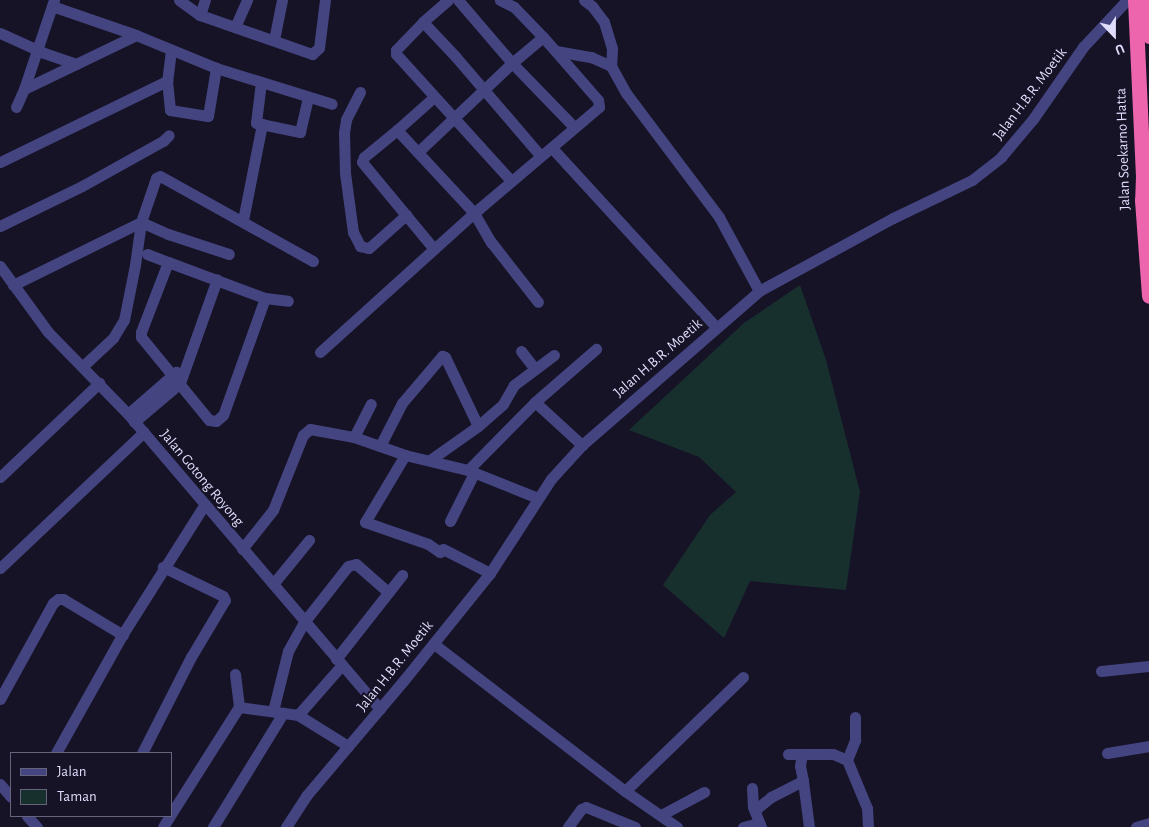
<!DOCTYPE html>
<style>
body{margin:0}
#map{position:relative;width:1149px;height:827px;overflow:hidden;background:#161327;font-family:"Alegreya Sans",sans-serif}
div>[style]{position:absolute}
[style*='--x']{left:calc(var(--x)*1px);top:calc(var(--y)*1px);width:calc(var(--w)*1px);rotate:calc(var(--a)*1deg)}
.green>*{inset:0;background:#17302e}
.minor>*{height:11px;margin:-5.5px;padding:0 5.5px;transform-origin:5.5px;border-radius:5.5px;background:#444480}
.highway>*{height:15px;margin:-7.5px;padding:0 7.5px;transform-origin:7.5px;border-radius:7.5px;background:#ed66ad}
span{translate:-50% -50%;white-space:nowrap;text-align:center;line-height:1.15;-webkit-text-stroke:4px #161327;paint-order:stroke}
.street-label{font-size:15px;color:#dfddfb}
.legend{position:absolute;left:10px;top:752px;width:162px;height:65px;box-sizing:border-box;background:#161327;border:1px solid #66647c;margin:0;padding:6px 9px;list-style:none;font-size:15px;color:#dfddfb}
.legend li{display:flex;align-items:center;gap:10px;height:25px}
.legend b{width:25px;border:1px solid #66647c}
.north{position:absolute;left:1089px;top:10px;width:50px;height:50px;-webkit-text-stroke:4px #161327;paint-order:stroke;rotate:158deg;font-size:14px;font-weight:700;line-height:20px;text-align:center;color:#dfddfb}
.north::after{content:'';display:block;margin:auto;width:18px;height:22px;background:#dfddfb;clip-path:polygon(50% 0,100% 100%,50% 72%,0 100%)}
</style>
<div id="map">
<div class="green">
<i style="clip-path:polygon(800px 285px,826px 360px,860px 492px,846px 590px,750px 581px,724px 638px,663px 585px,710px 515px,736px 492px,699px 457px,629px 430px,744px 323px)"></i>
</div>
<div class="minor">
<i style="--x:179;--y:0;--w:26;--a:36"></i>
<i style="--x:200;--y:15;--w:119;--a:19.2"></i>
<i style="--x:312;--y:54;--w:9;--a:-41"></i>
<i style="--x:319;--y:48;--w:48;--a:-82.9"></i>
<i style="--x:448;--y:0;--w:33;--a:139"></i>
<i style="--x:423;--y:22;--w:39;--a:134"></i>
<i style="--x:396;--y:50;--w:4;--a:90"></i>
<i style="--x:396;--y:54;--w:171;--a:47.8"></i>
<i style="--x:458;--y:0;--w:83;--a:49.4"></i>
<i style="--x:512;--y:63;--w:89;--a:45.9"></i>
<i style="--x:584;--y:0;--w:10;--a:37"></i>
<i style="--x:592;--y:6;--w:20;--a:53"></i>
<i style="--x:604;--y:22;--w:28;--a:73"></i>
<i style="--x:612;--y:49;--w:17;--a:93"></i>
<i style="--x:611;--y:66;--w:31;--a:61"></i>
<i style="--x:626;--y:93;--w:155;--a:53.1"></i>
<i style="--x:719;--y:217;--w:84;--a:61.6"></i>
<i style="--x:52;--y:6;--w:89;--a:19"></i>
<i style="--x:136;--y:35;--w:87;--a:22.4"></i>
<i style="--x:216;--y:68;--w:121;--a:17.2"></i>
<i style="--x:200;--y:15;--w:16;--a:-72"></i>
<i style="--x:423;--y:22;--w:47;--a:46.7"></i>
<i style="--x:455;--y:56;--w:130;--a:49.4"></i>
<i style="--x:235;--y:27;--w:30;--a:-66"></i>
<i style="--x:0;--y:33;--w:48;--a:24.4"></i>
<i style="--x:44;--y:53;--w:34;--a:19"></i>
<i style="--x:274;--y:40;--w:41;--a:-78.7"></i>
<i style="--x:171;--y:50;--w:31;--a:97"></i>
<i style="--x:167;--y:81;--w:29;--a:84"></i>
<i style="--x:170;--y:110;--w:38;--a:9"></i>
<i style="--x:208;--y:116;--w:49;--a:-80.5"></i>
<i style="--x:556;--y:51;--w:36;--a:10"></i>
<i style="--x:591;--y:57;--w:22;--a:24"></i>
<i style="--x:261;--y:82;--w:41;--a:97"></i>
<i style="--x:256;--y:123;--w:45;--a:11.6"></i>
<i style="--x:300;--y:132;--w:36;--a:-77"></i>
<i style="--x:24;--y:89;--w:124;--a:-25.7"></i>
<i style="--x:360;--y:92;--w:31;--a:117"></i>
<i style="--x:346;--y:120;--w:12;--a:99"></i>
<i style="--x:344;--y:132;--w:41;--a:88.6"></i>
<i style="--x:345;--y:173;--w:60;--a:82.3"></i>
<i style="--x:353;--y:232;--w:16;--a:63"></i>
<i style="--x:360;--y:246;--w:9;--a:13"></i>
<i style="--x:369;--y:248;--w:50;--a:-41.7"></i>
<i style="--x:434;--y:97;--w:50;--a:138.3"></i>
<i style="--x:397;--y:130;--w:43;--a:140.7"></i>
<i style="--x:364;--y:157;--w:5;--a:112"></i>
<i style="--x:362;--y:162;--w:113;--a:50.4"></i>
<i style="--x:16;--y:107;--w:20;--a:-66"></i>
<i style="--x:24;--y:89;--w:94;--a:-71.4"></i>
<i style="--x:397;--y:130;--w:113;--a:47.1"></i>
<i style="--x:474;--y:213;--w:34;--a:60"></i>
<i style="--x:491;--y:242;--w:76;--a:51.9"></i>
<i style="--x:552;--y:148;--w:243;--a:47.5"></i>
<i style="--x:418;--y:152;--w:129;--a:-43.4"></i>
<i style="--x:512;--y:63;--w:40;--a:-40"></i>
<i style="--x:0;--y:162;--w:186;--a:-25.9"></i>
<i style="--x:243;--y:220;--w:98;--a:-78.8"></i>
<i style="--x:0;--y:226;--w:91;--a:-26"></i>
<i style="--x:82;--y:186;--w:93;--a:-29.1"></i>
<i style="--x:163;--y:141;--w:8;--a:-45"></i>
<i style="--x:147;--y:254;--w:22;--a:21"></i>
<i style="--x:0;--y:266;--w:82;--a:54"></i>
<i style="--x:48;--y:332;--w:115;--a:45.7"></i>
<i style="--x:128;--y:414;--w:388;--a:49.5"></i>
<i style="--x:13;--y:285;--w:143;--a:-26.2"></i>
<i style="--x:141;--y:222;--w:46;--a:-71.2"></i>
<i style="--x:156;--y:178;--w:4;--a:-27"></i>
<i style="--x:160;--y:176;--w:175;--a:29.1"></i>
<i style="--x:265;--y:298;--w:124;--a:109.7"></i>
<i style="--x:223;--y:415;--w:9;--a:139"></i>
<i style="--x:216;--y:421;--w:7;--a:-172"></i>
<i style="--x:209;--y:420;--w:107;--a:-129.3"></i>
<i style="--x:141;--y:337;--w:5;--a:-90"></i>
<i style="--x:141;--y:332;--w:75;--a:-68.9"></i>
<i style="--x:168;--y:262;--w:103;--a:20.4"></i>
<i style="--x:265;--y:298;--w:23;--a:7"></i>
<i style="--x:521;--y:351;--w:23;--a:52"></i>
<i style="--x:320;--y:352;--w:207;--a:-42.1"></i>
<i style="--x:474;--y:213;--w:164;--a:-40.3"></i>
<i style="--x:599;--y:107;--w:7;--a:-98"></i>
<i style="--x:598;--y:100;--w:84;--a:-131.1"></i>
<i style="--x:543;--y:37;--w:42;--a:-134"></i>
<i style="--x:514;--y:7;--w:16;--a:-153"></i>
<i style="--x:83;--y:366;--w:41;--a:-43"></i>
<i style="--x:113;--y:338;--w:21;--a:-59"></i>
<i style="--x:124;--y:320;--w:56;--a:-78.7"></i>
<i style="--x:135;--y:265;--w:43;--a:-82.1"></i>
<i style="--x:141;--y:222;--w:30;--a:24"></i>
<i style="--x:168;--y:234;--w:64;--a:18.2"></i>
<i style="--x:535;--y:402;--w:64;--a:42.5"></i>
<i style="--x:128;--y:414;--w:64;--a:-41.2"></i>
<i style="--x:134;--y:422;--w:60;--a:-40.3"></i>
<i style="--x:180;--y:383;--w:110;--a:-70.4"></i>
<i style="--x:354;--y:437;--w:37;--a:-63"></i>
<i style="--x:380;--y:446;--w:48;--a:-62.9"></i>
<i style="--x:402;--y:403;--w:62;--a:-49.6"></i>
<i style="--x:442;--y:356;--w:3;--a:18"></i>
<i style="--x:445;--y:357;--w:76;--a:64.4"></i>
<i style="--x:405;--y:455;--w:78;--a:120.8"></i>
<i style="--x:365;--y:522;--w:67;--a:19.2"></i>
<i style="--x:428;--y:544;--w:14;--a:34"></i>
<i style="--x:440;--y:552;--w:4;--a:-45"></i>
<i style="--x:443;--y:549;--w:53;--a:27.1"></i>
<i style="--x:430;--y:460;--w:59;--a:-35.3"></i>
<i style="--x:478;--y:426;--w:33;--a:-41"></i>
<i style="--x:503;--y:404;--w:22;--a:-60"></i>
<i style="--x:514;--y:385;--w:50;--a:-36.9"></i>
<i style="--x:468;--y:470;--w:95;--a:-45.4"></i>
<i style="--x:535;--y:402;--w:81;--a:-41"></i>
<i style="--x:0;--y:477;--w:137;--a:-43.5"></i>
<i style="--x:450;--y:521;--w:54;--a:-63.4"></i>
<i style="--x:242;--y:549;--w:50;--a:-51.5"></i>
<i style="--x:273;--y:510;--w:81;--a:-68.2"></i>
<i style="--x:303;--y:435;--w:9;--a:-41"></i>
<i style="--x:310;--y:429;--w:45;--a:10.3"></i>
<i style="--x:354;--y:437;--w:54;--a:19.4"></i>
<i style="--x:405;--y:455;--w:65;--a:13.4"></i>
<i style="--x:468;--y:470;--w:75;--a:21.8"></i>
<i style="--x:0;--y:568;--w:198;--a:-43.4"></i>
<i style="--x:273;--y:584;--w:57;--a:-50.7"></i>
<i style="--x:434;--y:644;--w:241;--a:37.6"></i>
<i style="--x:336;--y:659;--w:107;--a:-51.8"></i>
<i style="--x:1101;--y:671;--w:48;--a:-5.9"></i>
<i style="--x:235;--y:674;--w:33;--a:83"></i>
<i style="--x:0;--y:699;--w:110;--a:-61.1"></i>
<i style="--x:53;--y:603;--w:6;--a:-39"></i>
<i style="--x:58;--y:599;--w:5;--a:0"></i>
<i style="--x:63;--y:599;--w:70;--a:31"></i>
<i style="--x:273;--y:711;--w:62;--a:-76"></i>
<i style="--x:288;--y:651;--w:33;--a:-61"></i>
<i style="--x:304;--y:622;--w:71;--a:-51.8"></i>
<i style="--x:348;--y:566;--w:8;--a:-14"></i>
<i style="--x:356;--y:564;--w:43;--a:41.2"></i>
<i style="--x:298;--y:715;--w:65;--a:-48.7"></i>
<i style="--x:56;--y:753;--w:139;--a:-60.7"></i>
<i style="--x:124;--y:632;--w:151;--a:-57.7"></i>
<i style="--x:142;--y:753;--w:108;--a:-63"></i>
<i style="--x:191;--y:657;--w:66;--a:-59.2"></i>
<i style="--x:225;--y:600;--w:4;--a:-117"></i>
<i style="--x:223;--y:596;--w:67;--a:-154.2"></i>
<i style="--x:1107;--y:753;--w:43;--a:-9.5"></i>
<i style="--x:788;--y:754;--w:45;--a:0"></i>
<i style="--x:833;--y:754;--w:15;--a:23"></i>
<i style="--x:847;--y:760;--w:52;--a:67.4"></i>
<i style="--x:867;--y:808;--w:19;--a:87"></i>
<i style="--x:847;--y:760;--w:22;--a:-68"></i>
<i style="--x:855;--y:740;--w:23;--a:-90"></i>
<i style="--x:803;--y:781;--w:46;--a:82.6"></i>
<i style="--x:0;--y:784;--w:17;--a:50"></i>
<i style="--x:752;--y:788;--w:19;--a:87"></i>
<i style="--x:753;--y:807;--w:22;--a:68"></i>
<i style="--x:755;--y:810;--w:21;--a:-39"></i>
<i style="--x:771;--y:797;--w:36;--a:-27"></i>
<i style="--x:803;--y:781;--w:15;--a:-101"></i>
<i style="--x:800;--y:766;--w:12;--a:-81"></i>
<i style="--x:171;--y:814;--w:127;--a:-57.6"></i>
<i style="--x:239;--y:707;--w:60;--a:7.7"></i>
<i style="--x:298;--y:715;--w:59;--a:31.8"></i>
<i style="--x:661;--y:815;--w:49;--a:-28.1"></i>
<i style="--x:27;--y:816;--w:15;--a:48"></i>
<i style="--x:163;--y:827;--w:13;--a:-58"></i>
<i style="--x:213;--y:827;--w:134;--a:-58.4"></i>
<i style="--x:286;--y:827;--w:37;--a:-57"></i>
<i style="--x:306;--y:796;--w:152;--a:-49.8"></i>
<i style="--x:404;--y:680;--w:137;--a:-51.2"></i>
<i style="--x:490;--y:573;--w:112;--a:-57"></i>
<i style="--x:551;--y:479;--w:46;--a:-47.6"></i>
<i style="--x:582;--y:445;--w:235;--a:-41"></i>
<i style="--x:759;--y:291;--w:153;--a:-28.6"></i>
<i style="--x:893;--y:218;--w:88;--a:-25.7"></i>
<i style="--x:972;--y:180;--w:37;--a:-38"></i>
<i style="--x:1001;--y:157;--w:50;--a:-49.9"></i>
<i style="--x:1033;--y:119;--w:88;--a:-55.2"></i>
<i style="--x:1083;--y:47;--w:64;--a:-46.9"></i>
<i style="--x:568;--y:827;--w:22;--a:-54"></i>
<i style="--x:581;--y:809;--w:5;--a:-22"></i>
<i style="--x:586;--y:807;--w:53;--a:22.2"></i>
<i style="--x:677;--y:827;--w:63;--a:-145.3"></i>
<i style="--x:625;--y:791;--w:164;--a:-44"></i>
<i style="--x:743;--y:827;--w:16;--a:-14"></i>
<i style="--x:1136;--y:827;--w:14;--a:-17"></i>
</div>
<div class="highway">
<i style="--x:1135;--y:0;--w:176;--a:87.4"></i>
<i style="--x:1143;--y:176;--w:24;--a:92"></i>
<i style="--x:1142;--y:200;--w:96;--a:85.8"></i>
<i style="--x:1148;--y:0;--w:36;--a:88"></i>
</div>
<div class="street-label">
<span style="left:1030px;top:94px;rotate:-53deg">Jalan H.B.R. Moetik</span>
<span style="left:1123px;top:149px;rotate:-92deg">Jalan Soekarno Hatta</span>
<span style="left:658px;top:358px;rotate:-41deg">Jalan H.B.R. Moetik</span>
<span style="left:202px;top:478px;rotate:50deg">Jalan Gotong Royong</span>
<span style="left:395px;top:666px;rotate:-51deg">Jalan H.B.R. Moetik</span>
</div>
<ul class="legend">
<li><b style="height:6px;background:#444480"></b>Jalan</li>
<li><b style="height:14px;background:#17302e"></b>Taman</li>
</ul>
<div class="north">U</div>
</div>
